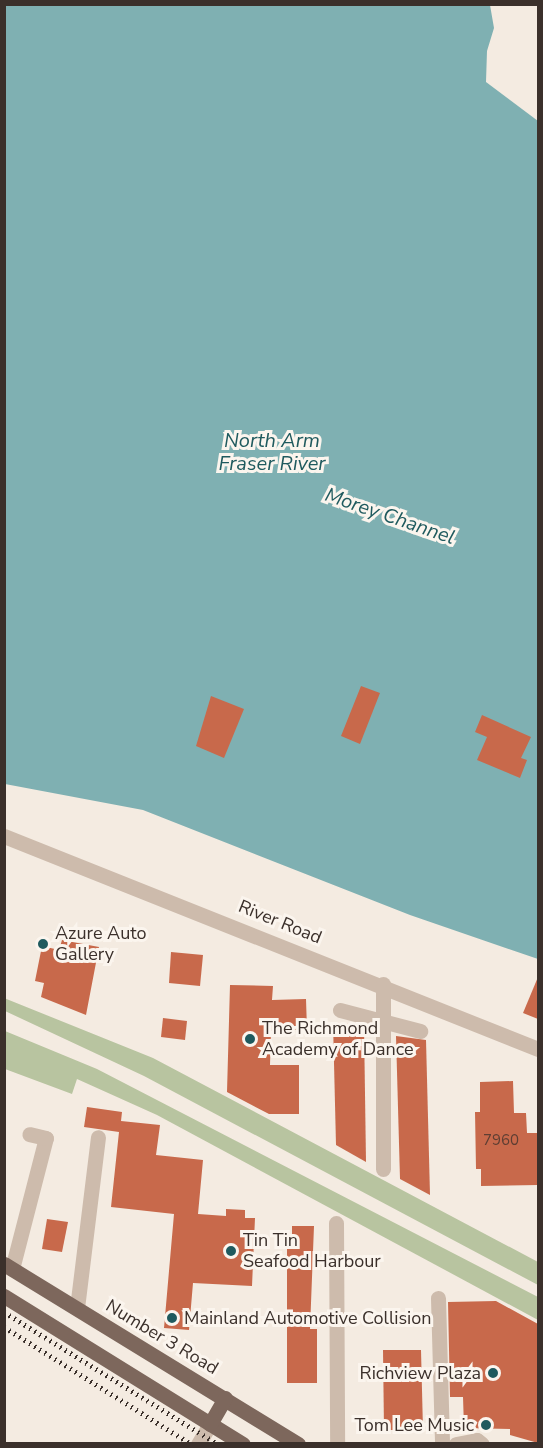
<!DOCTYPE html>
<style>
body{margin:0}
#map{position:relative;width:543px;height:1448px;overflow:hidden;background:#f4ebe1;font-family:"Nunito Sans",sans-serif}
div>[style]{position:absolute}
[style*='--x']{left:calc(var(--x)*1px);top:calc(var(--y)*1px);width:calc(var(--w)*1px);rotate:calc(var(--a)*1deg)}
.green>*{inset:0;background:#b8c4a0}
.water>*{inset:0;background:#7fb0b2}
.building>*{inset:0;background:#c8694b}
.minor>*{height:15px;margin:-7.5px;padding:0 7.5px;transform-origin:7.5px;border-radius:7.5px;background:#cdbbac}
.major>*{height:15px;margin:-7.5px;padding:0 7.5px;transform-origin:7.5px;border-radius:7.5px;background:#7d675c}
.rail>*{height:4.5px;margin-top:-2.25px;transform-origin:0;background:repeating-linear-gradient(90deg,#3b302b 0 1.5px,transparent 0 6px)}
.dots>*{width:16px;height:16px;translate:-50% -50%;box-sizing:border-box;border:3px solid #fbf5ee;border-radius:50%}
span{translate:-50% -50%;white-space:nowrap;text-align:center;line-height:1.15;-webkit-text-stroke:6px #fbf5ee;paint-order:stroke}
.number-label{font-size:15px;color:#5e3e33}
.number-label span{-webkit-text-stroke-width:0}
.street-label{font-size:18px;color:#3b302b}
.poi-label{font-size:18px;color:#3b302b}
.left{translate:0 -50%;text-align:left}
.right{translate:-100% -50%;text-align:right}
.water-label{font-size:20px;color:#1f5a5e;font-style:italic}
.frame{position:absolute;inset:0;border:6px solid #3b302b;pointer-events:none}
</style>
<div id="map">
<div class="green">
<i style="clip-path:polygon(4px 998px,153px 1058px,538px 1262px,538px 1285px,144px 1076px,5px 1011px)"></i>
<i style="clip-path:polygon(5px 1031px,97px 1069px,538px 1297px,538px 1320px,157px 1115px,77px 1079px,72px 1094px,5px 1069px)"></i>
</div>
<div class="water">
<i style="clip-path:polygon(5px 5px,490px 5px,494px 28px,487px 51px,486px 82px,538px 121px,538px 959px,410px 915px,143px 810px,5px 784px)"></i>
</div>
<div class="building">
<i style="clip-path:polygon(361px 686px,380px 693px,360px 744px,341px 736px)"></i>
<i style="clip-path:polygon(211px 696px,244px 709px,224px 758px,196px 746px)"></i>
<i style="clip-path:polygon(482px 715px,531px 737px,521px 758px,527px 760px,520px 778px,477px 760px,487px 737px,475px 732px)"></i>
<i style="clip-path:polygon(62px 940px,99px 947px,86px 1015px,41px 997px,44px 983px,35px 981px,42px 946px,59px 950px)"></i>
<i style="clip-path:polygon(171px 952px,203px 955px,200px 986px,169px 983px)"></i>
<i style="clip-path:polygon(538px 977px,538px 1019px,523px 1013px)"></i>
<i style="clip-path:polygon(230px 985px,273px 986px,272px 1000px,306px 999px,307px 1029px,271px 1031px,270px 1065px,299px 1065px,299px 1114px,269px 1114px,227px 1092px)"></i>
<i style="clip-path:polygon(163px 1018px,187px 1021px,185px 1040px,161px 1037px)"></i>
<i style="clip-path:polygon(333px 1022px,364px 1026px,366px 1162px,336px 1145px)"></i>
<i style="clip-path:polygon(396px 1036px,426px 1040px,430px 1195px,400px 1179px)"></i>
<i style="clip-path:polygon(513px 1081px,514px 1113px,526px 1113px,527px 1133px,538px 1133px,538px 1185px,481px 1186px,481px 1169px,476px 1169px,475px 1112px,480px 1112px,480px 1082px)"></i>
<i style="clip-path:polygon(87px 1107px,122px 1112px,121px 1121px,160px 1125px,156px 1155px,203px 1160px,198px 1214px,226px 1216px,226px 1209px,245px 1210px,245px 1218px,255px 1218px,252px 1286px,193px 1283px,189px 1330px,164px 1328px,174px 1214px,111px 1207px,119px 1132px,84px 1127px)"></i>
<i style="clip-path:polygon(47px 1219px,68px 1222px,62px 1252px,42px 1249px)"></i>
<i style="clip-path:polygon(292px 1226px,314px 1226px,310px 1329px,317px 1329px,317px 1383px,287px 1383px,287px 1245px,292px 1245px)"></i>
<i style="clip-path:polygon(496px 1301px,538px 1324px,538px 1443px,510px 1435px,510px 1429px,464px 1428px,463px 1397px,450px 1397px,448px 1302px)"></i>
<i style="clip-path:polygon(383px 1350px,421px 1350px,423px 1430px,384px 1430px)"></i>
</div>
<div class="minor">
<i style="--x:4;--y:836;--w:575;--a:21.75"></i>
<i style="--x:340;--y:1010;--w:83;--a:14.7"></i>
<i style="--x:383;--y:1169;--w:185;--a:-90"></i>
<i style="--x:336;--y:1223;--w:221;--a:89.7"></i>
<i style="--x:12;--y:1269;--w:135;--a:-75.5"></i>
<i style="--x:46;--y:1138;--w:17;--a:-167"></i>
<i style="--x:438;--y:1298;--w:146;--a:88.4"></i>
<i style="--x:77;--y:1308;--w:172;--a:-83"></i>
<i style="--x:198;--y:1444;--w:23;--a:-59"></i>
<i style="--x:456;--y:1444;--w:21;--a:-11"></i>
<i style="--x:477;--y:1440;--w:6;--a:39"></i>
</div>
<div class="major">
<i style="--x:4;--y:1264;--w:345;--a:31.5"></i>
<i style="--x:4;--y:1296;--w:281;--a:31.8"></i>
<i style="--x:210;--y:1424;--w:30;--a:-60"></i>
</div>
<div class="rail">
<i style="--x:4;--y:1312;--w:251;--a:31.7"></i>
<i style="--x:4;--y:1327;--w:221;--a:32"></i>
</div>
<div class="dots">
<i style="left:43px;top:944px;background:#1f5a5e"></i>
<i style="left:250px;top:1039px;background:#1f5a5e"></i>
<i style="left:231px;top:1251px;background:#1f5a5e"></i>
<i style="left:172px;top:1318px;background:#1f5a5e"></i>
<i style="left:493px;top:1373px;background:#1f5a5e"></i>
<i style="left:486px;top:1425px;background:#1f5a5e"></i>
</div>
<div class="number-label">
<span style="left:501px;top:1141px">7960</span>
</div>
<div class="street-label">
<span style="left:280px;top:922px;rotate:22deg">River Road</span>
<span style="left:162px;top:1337px;rotate:31deg">Number 3 Road</span>
</div>
<div class="poi-label">
<span class="left" style="left:55px;top:944px">Azure Auto<br>Gallery</span>
<span class="left" style="left:262px;top:1039px">The Richmond<br>Academy of Dance</span>
<span class="left" style="left:243px;top:1251px">Tin Tin<br>Seafood Harbour</span>
<span class="left" style="left:184px;top:1318px">Mainland Automotive Collision</span>
<span class="right" style="left:481px;top:1373px">Richview Plaza</span>
<span class="right" style="left:474px;top:1425px">Tom Lee Music</span>
</div>
<div class="water-label">
<span style="left:272px;top:452px">North Arm<br>Fraser River</span>
<span style="left:390px;top:516px;rotate:19deg">Morey Channel</span>
</div>
<div class="frame"></div>
</div>
